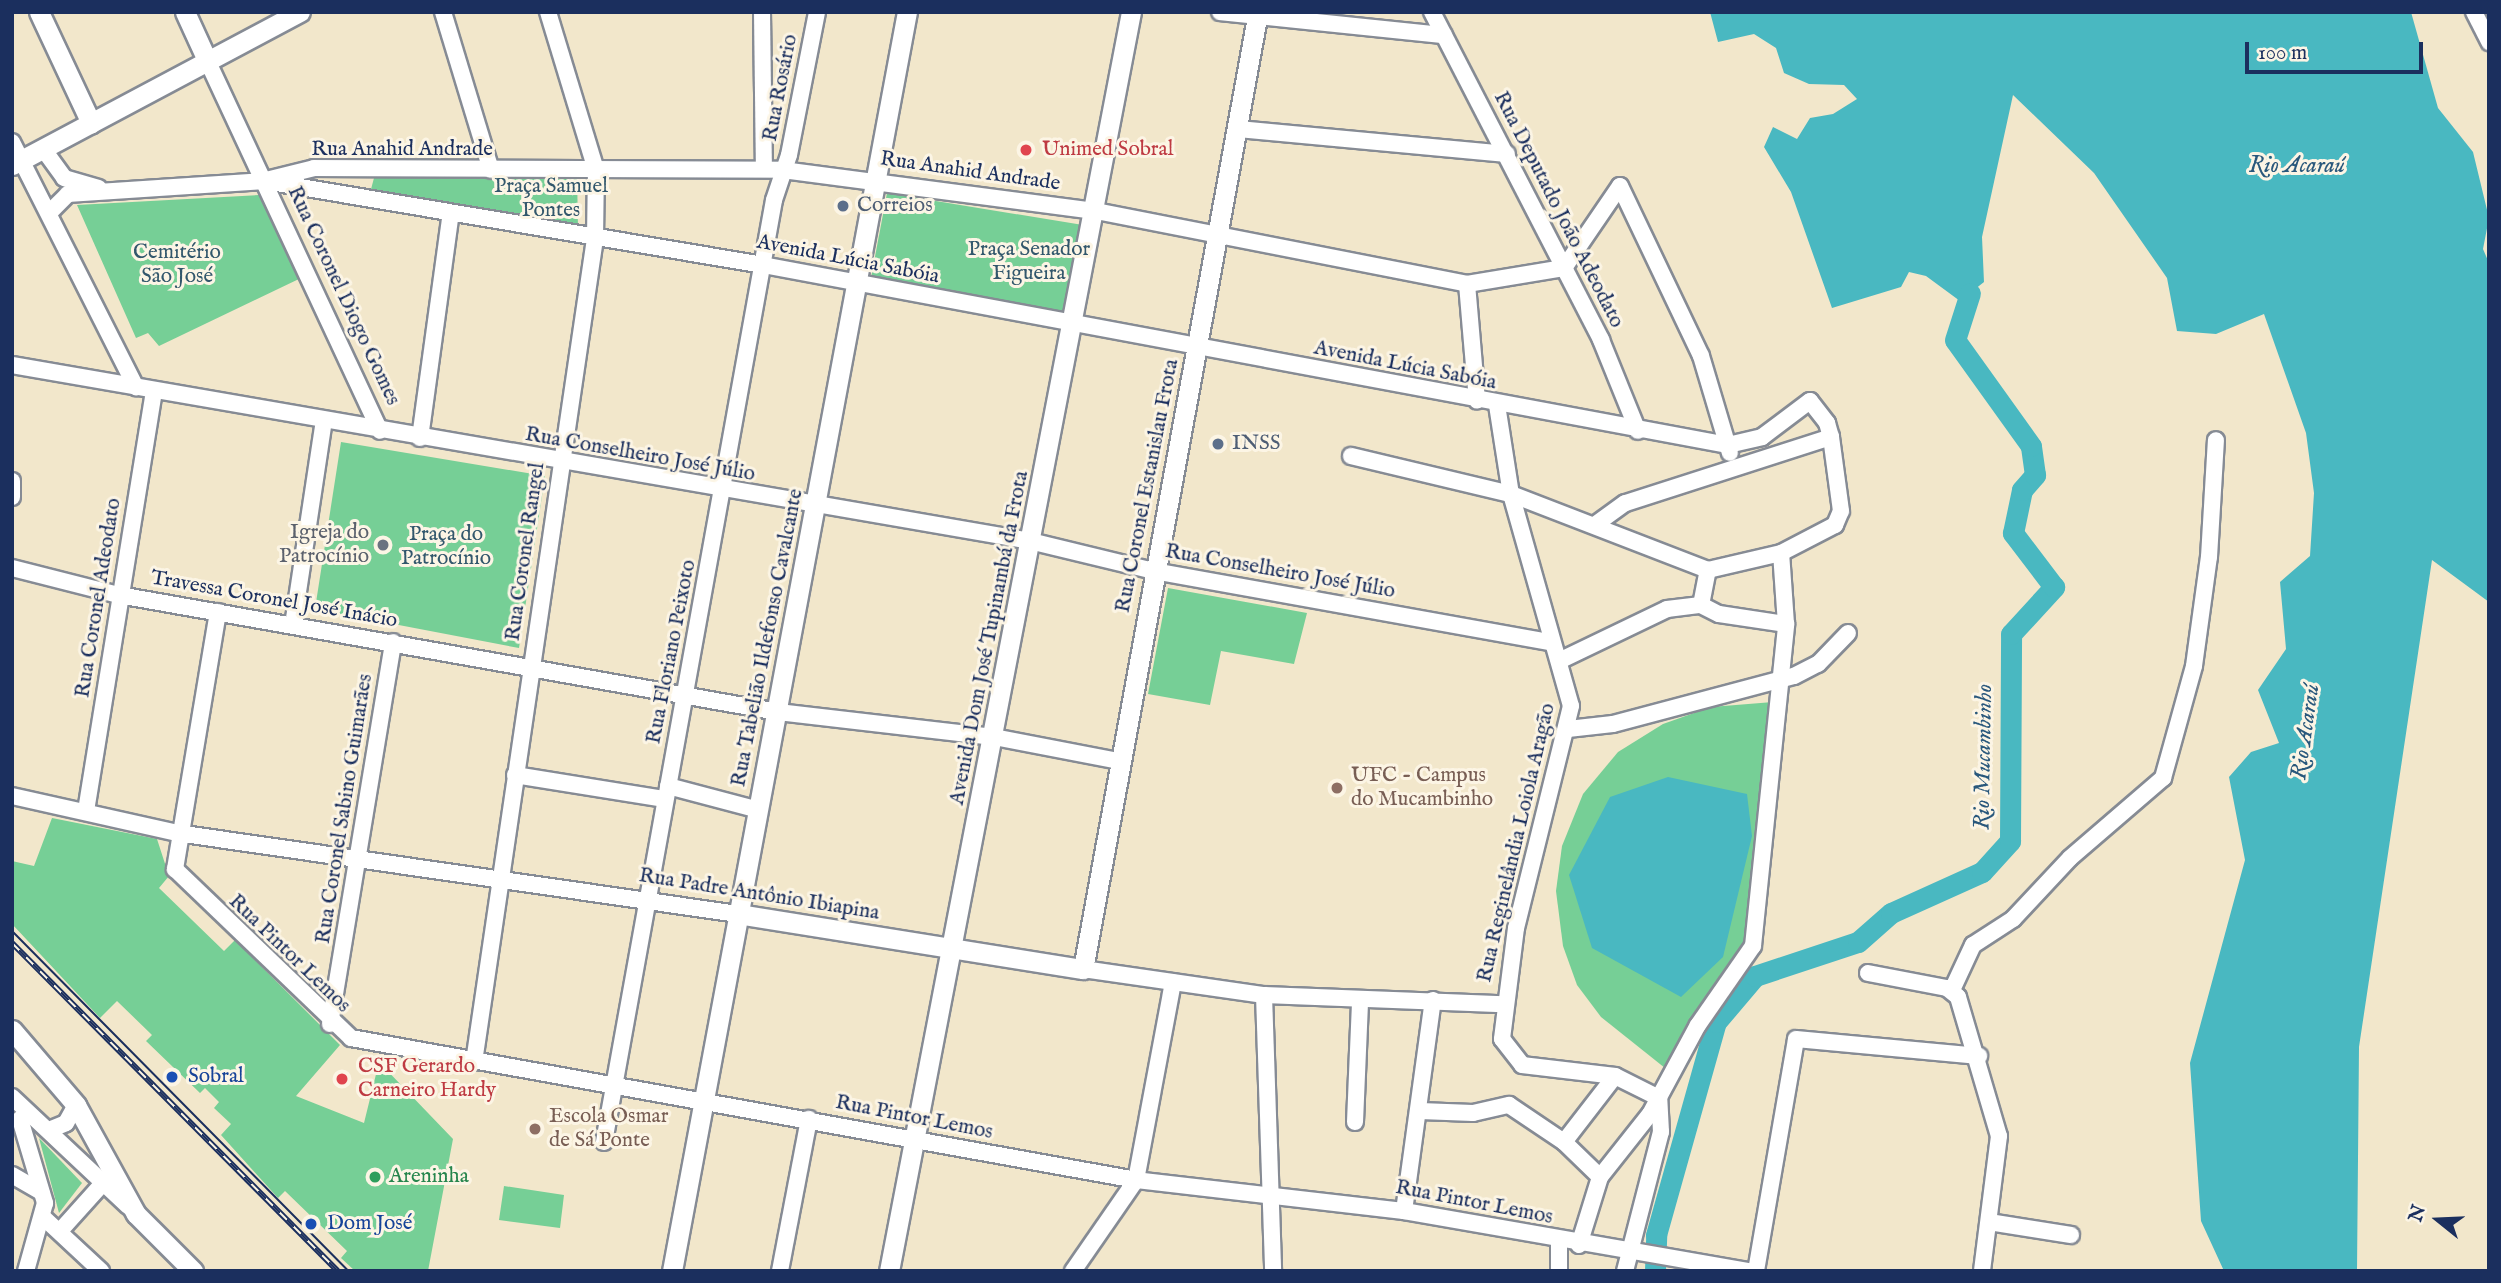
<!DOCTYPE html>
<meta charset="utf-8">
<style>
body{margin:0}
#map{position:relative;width:2501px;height:1283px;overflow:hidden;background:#f2e7cb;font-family:"IM FELL English",serif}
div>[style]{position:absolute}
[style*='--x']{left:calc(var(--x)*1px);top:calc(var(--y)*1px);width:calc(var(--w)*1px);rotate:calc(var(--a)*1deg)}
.green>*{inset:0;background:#76cf96}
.water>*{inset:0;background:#49b8c1}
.river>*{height:21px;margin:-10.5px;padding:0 10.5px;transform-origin:10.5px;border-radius:10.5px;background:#49b8c1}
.roads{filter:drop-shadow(2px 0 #868b94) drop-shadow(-2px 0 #868b94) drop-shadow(0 2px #868b94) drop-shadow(0 -2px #868b94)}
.minor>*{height:16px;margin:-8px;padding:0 8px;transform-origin:8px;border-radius:8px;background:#fff}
.major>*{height:19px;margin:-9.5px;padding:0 9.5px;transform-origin:9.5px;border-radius:9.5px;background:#fff}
.tram>*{height:2px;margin:-1px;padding:0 1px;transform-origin:1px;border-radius:1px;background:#1b2f5e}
.rail>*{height:6px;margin-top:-3px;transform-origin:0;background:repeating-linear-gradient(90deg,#fcf5e5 0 10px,#1b2f5e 0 20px);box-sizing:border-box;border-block:2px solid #1b2f5e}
.dots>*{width:19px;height:19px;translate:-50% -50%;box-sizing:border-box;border:4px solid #fcf5e5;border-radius:50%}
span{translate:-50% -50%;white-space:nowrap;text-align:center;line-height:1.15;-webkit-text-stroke:6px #fcf5e5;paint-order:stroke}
.street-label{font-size:21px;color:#1b2f5e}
.health-label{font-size:21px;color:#be3a42}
.left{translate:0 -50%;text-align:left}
.park-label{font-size:21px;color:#32576c}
.service-label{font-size:21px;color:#4e5e75}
.worship-label{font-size:21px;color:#5b616d}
.right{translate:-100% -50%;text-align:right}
.education-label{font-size:21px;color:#785e54}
.transit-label{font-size:21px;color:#164399}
.leisure-label{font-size:21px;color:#27864d}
.water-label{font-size:23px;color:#29587c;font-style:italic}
.frame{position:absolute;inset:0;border:14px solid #1b2f5e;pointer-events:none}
.north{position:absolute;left:2403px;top:1185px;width:70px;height:70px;-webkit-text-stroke:5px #fcf5e5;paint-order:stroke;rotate:288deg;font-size:19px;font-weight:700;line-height:28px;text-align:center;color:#1b2f5e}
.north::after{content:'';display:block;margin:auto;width:24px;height:32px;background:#1b2f5e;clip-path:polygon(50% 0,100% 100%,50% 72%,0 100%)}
.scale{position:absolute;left:2245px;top:42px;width:178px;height:32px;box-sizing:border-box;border:4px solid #1b2f5e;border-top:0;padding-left:9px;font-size:21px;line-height:24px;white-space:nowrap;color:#1b2f5e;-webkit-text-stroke:5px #fcf5e5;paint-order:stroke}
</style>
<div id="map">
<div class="green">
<i style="clip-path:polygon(577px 173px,578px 229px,370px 193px,374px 178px)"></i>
<i style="clip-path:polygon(887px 193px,1083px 225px,1069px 315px,871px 278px)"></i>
<i style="clip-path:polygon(259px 195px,301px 278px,159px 346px,148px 333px,136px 338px,77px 205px)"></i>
<i style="clip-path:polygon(341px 442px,545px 476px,519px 648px,315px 609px)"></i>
<i style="clip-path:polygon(1168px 588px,1307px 613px,1294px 664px,1221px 651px,1210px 705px,1148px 694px)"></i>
<i style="clip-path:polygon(1773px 702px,1757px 924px,1670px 1072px,1601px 1017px,1577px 985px,1563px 946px,1556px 891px,1562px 846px,1583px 794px,1618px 752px,1663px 724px,1711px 707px)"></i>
<i style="clip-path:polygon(52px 818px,157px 839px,169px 876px,159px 888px,224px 951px,235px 940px,340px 1045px,296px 1096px,364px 1123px,379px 1062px,453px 1139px,428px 1271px,355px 1271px,341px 1258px,347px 1251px,285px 1191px,278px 1198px,221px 1135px,231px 1124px,214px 1108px,219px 1102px,205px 1088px,200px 1093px,146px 1041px,152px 1035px,117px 1001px,100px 1018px,12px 924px,12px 861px,34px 866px)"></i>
<i style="clip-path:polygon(39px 1138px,82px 1183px,59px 1213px)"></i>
<i style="clip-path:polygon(504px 1186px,564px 1195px,560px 1228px,499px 1220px)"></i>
</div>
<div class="water">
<i style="clip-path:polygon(1710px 12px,2411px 12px,2438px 108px,2473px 152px,2489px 218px,2483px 249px,2489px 263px,2489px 602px,2432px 560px,2359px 1047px,2357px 1271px,2224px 1271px,2201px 1221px,2190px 1063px,2245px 860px,2229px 777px,2251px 752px,2279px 743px,2258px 690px,2286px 649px,2280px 582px,2310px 556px,2314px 493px,2306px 433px,2264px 314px,2216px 334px,2177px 331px,2167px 278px,2094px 173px,2013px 95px,1982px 237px,1984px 282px,1960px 301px,1926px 276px,1909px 272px,1901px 287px,1832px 308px,1791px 192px,1764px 147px,1773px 127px,1797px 139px,1810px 118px,1833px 114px,1857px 99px,1844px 85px,1809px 84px,1784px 73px,1776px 48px,1754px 34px,1718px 42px)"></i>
<i style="clip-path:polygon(1668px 777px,1747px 794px,1752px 836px,1723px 957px,1681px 997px,1592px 948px,1569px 875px,1610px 797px)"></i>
</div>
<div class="river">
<i style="--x:1655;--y:1271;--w:36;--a:-88"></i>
<i style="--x:1656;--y:1235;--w:221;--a:-74.3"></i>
<i style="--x:1716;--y:1022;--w:60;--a:-49.7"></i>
<i style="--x:1755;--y:976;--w:108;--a:-18.3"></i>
<i style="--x:1858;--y:942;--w:44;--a:-41.3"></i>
<i style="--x:1891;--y:913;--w:100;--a:-24.3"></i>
<i style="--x:1982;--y:872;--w:42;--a:-47.9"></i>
<i style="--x:2010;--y:841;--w:207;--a:-89.7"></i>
<i style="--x:2011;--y:634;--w:64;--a:-47.5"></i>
<i style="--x:2054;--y:587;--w:68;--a:-127.2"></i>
<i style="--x:2013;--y:533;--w:44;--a:-78.2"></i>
<i style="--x:2022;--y:490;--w:20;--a:-49"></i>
<i style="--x:2035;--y:475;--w:29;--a:-98"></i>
<i style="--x:2031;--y:446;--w:130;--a:-125.6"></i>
<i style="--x:1955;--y:340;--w:49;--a:-72.3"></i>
</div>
<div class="roads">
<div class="minor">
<i style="--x:443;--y:12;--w:165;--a:73.1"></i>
<i style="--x:762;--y:12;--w:157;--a:89.3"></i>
<i style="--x:1220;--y:12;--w:225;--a:5.9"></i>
<i style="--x:1432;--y:12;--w:369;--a:62.7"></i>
<i style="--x:1601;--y:340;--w:98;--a:67.9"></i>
<i style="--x:2474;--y:12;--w:34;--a:63"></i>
<i style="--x:207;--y:60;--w:409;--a:65"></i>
<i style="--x:1238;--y:129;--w:270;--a:5.3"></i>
<i style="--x:12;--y:142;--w:275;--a:63.2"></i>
<i style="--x:44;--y:150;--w:34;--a:54"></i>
<i style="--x:64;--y:178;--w:36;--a:16"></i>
<i style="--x:266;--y:180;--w:49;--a:-14"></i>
<i style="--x:314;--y:168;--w:469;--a:0.2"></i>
<i style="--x:783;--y:170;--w:316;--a:7.5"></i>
<i style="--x:1096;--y:211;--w:378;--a:11.1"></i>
<i style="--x:1467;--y:284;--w:98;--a:-9.4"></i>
<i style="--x:1564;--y:268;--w:99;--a:-55.7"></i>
<i style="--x:1620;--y:186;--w:188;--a:64.5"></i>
<i style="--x:1701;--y:356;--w:101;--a:73.4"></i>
<i style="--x:50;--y:212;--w:25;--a:-45"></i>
<i style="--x:68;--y:194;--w:197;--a:-3.8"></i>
<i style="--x:265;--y:181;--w:505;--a:9.57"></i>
<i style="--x:763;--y:265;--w:982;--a:10.57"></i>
<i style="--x:1728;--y:445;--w:35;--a:-13"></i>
<i style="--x:1762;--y:437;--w:60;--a:-36.9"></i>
<i style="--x:1810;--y:401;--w:28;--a:52"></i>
<i style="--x:1827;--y:423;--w:15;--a:74"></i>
<i style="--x:1831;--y:437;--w:216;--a:162.2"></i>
<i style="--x:1625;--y:503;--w:37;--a:144"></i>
<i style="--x:1467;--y:284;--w:117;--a:85.1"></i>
<i style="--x:12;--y:365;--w:1033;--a:9.81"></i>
<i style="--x:1030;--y:541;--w:128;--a:13.6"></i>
<i style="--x:1154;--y:571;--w:401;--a:10.2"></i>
<i style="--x:1497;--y:405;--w:90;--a:81.1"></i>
<i style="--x:1511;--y:494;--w:220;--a:74.2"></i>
<i style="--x:1571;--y:706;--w:229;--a:103.9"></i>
<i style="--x:1516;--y:928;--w:112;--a:97.2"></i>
<i style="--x:1502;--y:1039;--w:33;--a:52"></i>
<i style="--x:1522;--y:1065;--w:94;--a:6.7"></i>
<i style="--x:1615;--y:1076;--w:49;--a:26.6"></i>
<i style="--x:420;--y:438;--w:227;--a:-82.2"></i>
<i style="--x:1351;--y:456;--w:164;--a:13.4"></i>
<i style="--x:1511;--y:494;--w:211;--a:21.1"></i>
<i style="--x:1708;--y:570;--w:75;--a:-13.1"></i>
<i style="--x:1781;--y:553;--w:61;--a:-27.4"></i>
<i style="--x:1835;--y:525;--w:15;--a:-67"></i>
<i style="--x:1841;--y:511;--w:75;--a:-97.7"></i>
<i style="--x:12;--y:481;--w:16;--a:90"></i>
<i style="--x:12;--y:568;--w:110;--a:14.2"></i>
<i style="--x:119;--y:595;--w:669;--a:10.07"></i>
<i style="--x:778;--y:712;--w:217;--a:6.6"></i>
<i style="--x:994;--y:737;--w:127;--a:10.9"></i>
<i style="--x:1701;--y:605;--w:36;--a:-79"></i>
<i style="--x:218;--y:612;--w:261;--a:99.5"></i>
<i style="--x:175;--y:869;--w:244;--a:43.8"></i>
<i style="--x:351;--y:1038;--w:798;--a:10.25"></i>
<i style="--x:1136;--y:1180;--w:270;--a:6.6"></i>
<i style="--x:1404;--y:1211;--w:350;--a:9.9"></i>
<i style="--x:293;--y:625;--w:206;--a:-81.4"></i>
<i style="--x:1559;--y:661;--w:120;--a:-25.7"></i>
<i style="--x:1667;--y:609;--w:34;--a:-7"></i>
<i style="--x:1701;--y:605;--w:20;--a:27"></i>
<i style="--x:1719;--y:614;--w:68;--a:8.5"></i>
<i style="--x:1568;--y:729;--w:45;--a:-6.3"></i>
<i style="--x:1613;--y:724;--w:187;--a:-14.9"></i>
<i style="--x:1794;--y:676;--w:27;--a:-27"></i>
<i style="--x:1818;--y:664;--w:43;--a:-45.9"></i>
<i style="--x:515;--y:775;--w:152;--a:9.1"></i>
<i style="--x:668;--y:786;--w:94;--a:14.8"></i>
<i style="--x:12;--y:796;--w:169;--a:12.6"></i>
<i style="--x:177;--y:833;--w:567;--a:8.22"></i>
<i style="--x:86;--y:811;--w:424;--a:-80.8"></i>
<i style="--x:1083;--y:969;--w:183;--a:8.2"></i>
<i style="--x:1264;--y:995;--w:239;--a:2.2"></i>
<i style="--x:1868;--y:973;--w:80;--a:10.8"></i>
<i style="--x:1947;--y:988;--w:14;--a:39"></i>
<i style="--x:1958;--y:997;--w:145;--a:73.6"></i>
<i style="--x:1999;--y:1136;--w:136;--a:97.2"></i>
<i style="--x:1952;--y:990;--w:50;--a:-65"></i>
<i style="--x:1973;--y:945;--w:48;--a:-33"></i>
<i style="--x:2013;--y:919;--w:83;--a:-46.9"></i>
<i style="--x:2070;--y:858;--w:123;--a:-40.7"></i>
<i style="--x:2163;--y:778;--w:116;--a:-74.5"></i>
<i style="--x:2194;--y:666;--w:110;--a:-82.2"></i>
<i style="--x:2209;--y:557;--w:117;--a:-86.6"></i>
<i style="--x:1264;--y:995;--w:276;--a:88.1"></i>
<i style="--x:330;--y:1024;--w:387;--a:-80.6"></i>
<i style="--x:474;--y:1062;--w:832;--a:-81.64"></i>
<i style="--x:595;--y:239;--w:69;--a:-89.2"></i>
<i style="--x:596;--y:170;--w:165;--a:-106.9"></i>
<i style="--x:12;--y:1097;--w:159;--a:43.2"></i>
<i style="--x:1420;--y:1111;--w:53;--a:2.2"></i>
<i style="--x:1473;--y:1113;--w:37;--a:-13"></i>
<i style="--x:1509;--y:1105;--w:66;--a:33.9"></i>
<i style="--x:1564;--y:1142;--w:50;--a:44.2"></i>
<i style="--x:20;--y:1119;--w:88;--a:73.4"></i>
<i style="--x:45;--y:1203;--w:71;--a:105.6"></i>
<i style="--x:1355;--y:1122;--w:120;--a:-87.6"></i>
<i style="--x:49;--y:1130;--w:18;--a:-22"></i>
<i style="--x:66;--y:1123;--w:21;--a:-61"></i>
<i style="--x:604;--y:1142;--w:957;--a:-79.77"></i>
<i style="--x:774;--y:200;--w:47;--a:-71.6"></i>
<i style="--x:789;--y:155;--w:146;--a:-78.9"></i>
<i style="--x:1564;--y:1142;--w:83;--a:-52.3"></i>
<i style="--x:12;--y:1175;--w:34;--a:30"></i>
<i style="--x:1404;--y:1211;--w:213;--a:-82.2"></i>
<i style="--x:44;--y:1218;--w:78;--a:42.9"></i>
<i style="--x:1989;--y:1222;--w:83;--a:9"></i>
<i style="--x:60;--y:1231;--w:64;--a:-48.1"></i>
<i style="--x:1559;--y:1240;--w:31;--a:90"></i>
<i style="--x:1579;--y:1245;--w:71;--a:-72.8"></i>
<i style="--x:1600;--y:1177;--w:80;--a:-51.6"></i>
<i style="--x:1650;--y:1114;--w:101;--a:-61.7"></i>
<i style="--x:1698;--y:1025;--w:96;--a:-55.2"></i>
<i style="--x:1753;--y:946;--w:324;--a:-84.1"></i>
<i style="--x:1786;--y:624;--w:71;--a:-94"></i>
<i style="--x:780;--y:1271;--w:155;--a:-79.2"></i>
<i style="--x:1073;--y:1271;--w:111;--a:-55.3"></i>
<i style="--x:1136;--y:1180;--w:201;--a:-79.4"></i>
<i style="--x:1625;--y:1271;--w:144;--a:-75.5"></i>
<i style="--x:1661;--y:1132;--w:34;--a:-93"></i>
<i style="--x:1756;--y:1271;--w:235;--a:-80.2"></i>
<i style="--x:1796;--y:1039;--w:184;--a:5.3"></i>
</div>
<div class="major">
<i style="--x:39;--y:12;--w:123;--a:64.9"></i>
<i style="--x:185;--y:12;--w:53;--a:65.4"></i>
<i style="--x:12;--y:165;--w:326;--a:-28"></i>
<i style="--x:738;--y:914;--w:349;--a:9.1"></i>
<i style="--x:1083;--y:969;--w:973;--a:-79.64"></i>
<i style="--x:12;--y:1030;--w:99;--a:49.5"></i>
<i style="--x:76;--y:1105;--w:124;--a:61.2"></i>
<i style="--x:136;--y:1214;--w:81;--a:45"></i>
<i style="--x:672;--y:1271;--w:1281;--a:-79.43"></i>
<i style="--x:889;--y:1271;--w:1282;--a:-79.12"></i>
</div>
</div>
<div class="tram">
<i style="--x:12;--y:931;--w:479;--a:45.3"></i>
</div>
<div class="rail">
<i style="--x:12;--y:943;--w:462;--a:45.2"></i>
</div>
<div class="dots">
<i style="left:1026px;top:150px;background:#e0444e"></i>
<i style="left:843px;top:206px;background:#5c6f8a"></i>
<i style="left:1218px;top:444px;background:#5c6f8a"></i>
<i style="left:383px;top:545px;background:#6b7280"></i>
<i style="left:1337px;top:788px;background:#8d6e63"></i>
<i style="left:172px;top:1077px;background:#1a4fb4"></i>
<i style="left:342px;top:1079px;background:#e0444e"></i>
<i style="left:535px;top:1129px;background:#8d6e63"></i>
<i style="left:375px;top:1177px;background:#2e9e5b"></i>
<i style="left:311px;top:1224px;background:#1a4fb4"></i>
</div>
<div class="street-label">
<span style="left:781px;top:88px;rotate:-79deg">Rua Rosário</span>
<span style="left:402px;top:150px">Rua Anahid Andrade</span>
<span style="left:970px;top:172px;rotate:8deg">Rua Anahid Andrade</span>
<span style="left:1558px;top:210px;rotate:63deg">Rua Deputado João Adeodato</span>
<span style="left:848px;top:260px;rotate:11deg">Avenida Lúcia Sabóia</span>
<span style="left:343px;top:296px;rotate:65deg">Rua Coronel Diogo Gomes</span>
<span style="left:1405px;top:366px;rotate:11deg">Avenida Lúcia Sabóia</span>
<span style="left:640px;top:455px;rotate:10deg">Rua Conselheiro José Júlio</span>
<span style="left:1148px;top:486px;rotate:-79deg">Rua Coronel Estanislau Frota</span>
<span style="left:526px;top:552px;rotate:-82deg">Rua Coronel Rangel</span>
<span style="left:1280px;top:572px;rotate:10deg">Rua Conselheiro José Júlio</span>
<span style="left:99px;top:598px;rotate:-81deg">Rua Coronel Adeodato</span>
<span style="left:274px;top:600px;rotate:10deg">Travessa Coronel José Inácio</span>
<span style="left:768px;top:638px;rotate:-79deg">Rua Tabelião Ildefonso Cavalcante</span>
<span style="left:990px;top:638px;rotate:-79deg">Avenida Dom José Tupinambá da Frota</span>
<span style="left:672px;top:652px;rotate:-79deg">Rua Floriano Peixoto</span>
<span style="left:345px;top:809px;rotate:-81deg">Rua Coronel Sabino Guimarães</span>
<span style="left:1517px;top:843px;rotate:-77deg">Rua Reginelândia Loiola Aragão</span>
<span style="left:759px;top:895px;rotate:9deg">Rua Padre Antônio Ibiapina</span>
<span style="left:289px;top:954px;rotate:44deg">Rua Pintor Lemos</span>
<span style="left:914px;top:1118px;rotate:11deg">Rua Pintor Lemos</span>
<span style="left:1474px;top:1203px;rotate:11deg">Rua Pintor Lemos</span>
</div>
<div class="health-label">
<span class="left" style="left:1042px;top:150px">Unimed Sobral</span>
<span class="left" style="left:358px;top:1079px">CSF Gerardo<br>Carneiro Hardy</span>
</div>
<div class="park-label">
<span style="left:551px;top:199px">Praça Samuel<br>Pontes</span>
<span style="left:1029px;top:262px">Praça Senador<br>Figueira</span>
<span style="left:177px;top:265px">Cemitério<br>São José</span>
<span style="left:446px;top:547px">Praça do<br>Patrocínio</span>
</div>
<div class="service-label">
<span class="left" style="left:857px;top:206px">Correios</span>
<span class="left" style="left:1232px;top:444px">INSS</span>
</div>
<div class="worship-label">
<span class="right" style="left:369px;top:545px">Igreja do<br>Patrocínio</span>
</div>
<div class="education-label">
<span class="left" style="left:1351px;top:788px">UFC - Campus<br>do Mucambinho</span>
<span class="left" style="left:549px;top:1129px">Escola Osmar<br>de Sá Ponte</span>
</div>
<div class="transit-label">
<span class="left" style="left:188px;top:1077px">Sobral</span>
<span class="left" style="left:327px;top:1224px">Dom José</span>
</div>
<div class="leisure-label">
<span class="left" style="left:389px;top:1177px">Areninha</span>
</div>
<div class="water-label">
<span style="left:2297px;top:166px">Rio Acaraú</span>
<span style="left:2306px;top:732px;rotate:-82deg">Rio Acaraú</span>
<span style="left:1984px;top:757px;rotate:-89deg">Rio Mucambinho</span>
</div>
<div class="frame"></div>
<div class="north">N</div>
<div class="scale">100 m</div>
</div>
